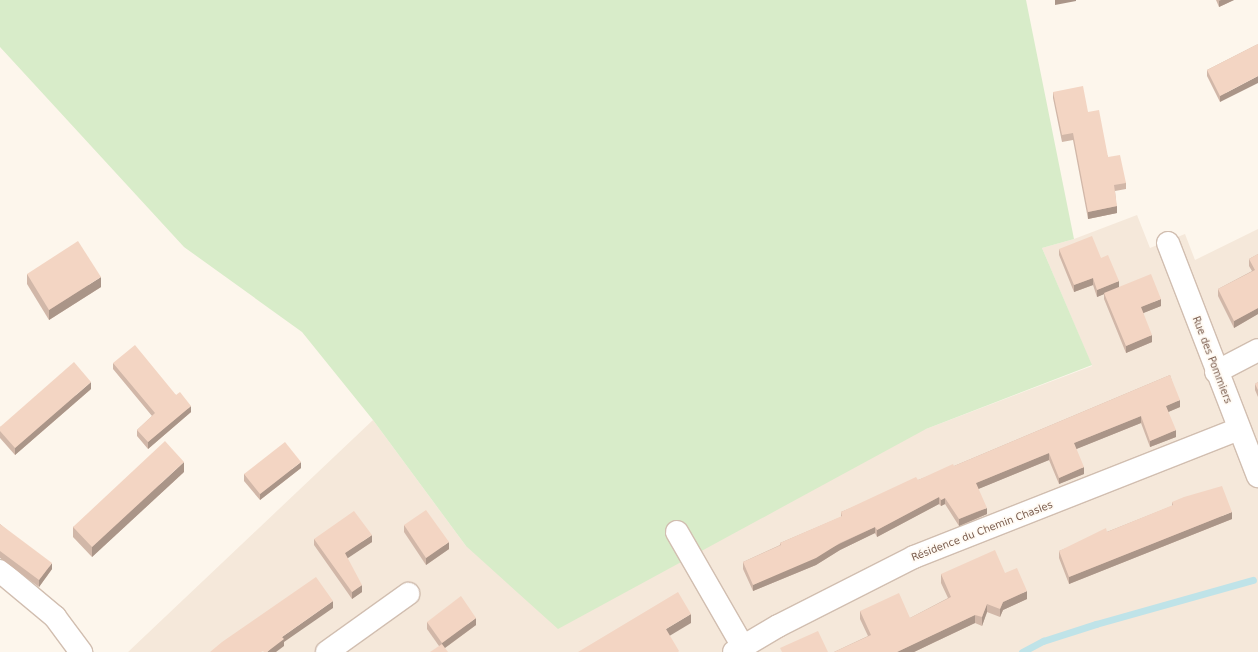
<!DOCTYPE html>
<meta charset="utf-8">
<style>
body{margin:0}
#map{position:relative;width:1258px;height:652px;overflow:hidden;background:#fdf6ec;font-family:"DejaVu Sans",sans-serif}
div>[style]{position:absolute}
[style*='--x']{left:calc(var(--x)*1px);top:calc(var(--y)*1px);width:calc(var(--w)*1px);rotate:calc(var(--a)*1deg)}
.residential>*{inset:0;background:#f5e8da}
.green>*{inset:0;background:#d8ecc9}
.stream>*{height:7px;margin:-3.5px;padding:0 3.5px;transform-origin:3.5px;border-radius:3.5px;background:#bfe3e8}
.roads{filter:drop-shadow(1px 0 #d1beb0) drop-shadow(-1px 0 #d1beb0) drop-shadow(0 1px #d1beb0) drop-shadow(0 -1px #d1beb0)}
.minor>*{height:22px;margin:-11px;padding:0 11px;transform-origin:11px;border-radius:11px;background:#fff}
.wall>*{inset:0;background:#d1b7a8}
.shaded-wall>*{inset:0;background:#aa9588}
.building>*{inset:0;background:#f3d5c3}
span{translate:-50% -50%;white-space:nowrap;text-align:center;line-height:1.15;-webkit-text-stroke:3.5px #fffaf3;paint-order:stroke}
.street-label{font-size:10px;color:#7a5c4d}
</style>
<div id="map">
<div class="residential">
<i style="clip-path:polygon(1137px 215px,1150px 248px,1185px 234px,1195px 260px,1258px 229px,1258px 652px,128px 652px,373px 420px,466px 546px,926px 429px,1092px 366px,1042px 248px,1074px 239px)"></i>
</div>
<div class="green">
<i style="clip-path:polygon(0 0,1026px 0,1074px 239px,1042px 248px,1092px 365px,926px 429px,558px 629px,466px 546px,373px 420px,302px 332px,184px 247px,0 47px)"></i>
</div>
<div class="stream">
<i style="--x:1022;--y:652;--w:24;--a:-28"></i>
<i style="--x:1043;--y:641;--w:56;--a:-17.8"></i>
<i style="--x:1096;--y:624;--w:163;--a:-15.7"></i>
</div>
<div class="roads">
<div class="minor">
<i style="--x:1168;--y:243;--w:250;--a:68.9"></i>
<i style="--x:1216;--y:372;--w:47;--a:-27.6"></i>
<i style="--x:677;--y:532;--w:133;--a:60.1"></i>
<i style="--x:0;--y:571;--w:72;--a:39.9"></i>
<i style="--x:55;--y:617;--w:44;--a:53.4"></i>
<i style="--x:327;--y:652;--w:100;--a:-35.6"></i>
<i style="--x:734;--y:652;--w:51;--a:-30.6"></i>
<i style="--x:778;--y:626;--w:153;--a:-26.9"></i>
<i style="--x:914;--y:557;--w:349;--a:-21.5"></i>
</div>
</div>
<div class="wall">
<i style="clip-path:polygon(1216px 0,1234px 0,1219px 7px)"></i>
<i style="clip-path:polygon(1258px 44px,1220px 102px,1207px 76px,1207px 70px)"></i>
<i style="clip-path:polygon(1053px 92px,1088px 112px,1108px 157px,1126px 183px,1126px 189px,1115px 191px,1117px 213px,1088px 219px,1073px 140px,1062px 142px,1053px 98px)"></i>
<i style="clip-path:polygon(1059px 249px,1101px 258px,1119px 287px,1161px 306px,1143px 313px,1152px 342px,1126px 353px,1104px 299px,1104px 294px,1097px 297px,1093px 285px,1074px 292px,1059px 255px)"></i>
<i style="clip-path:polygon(1258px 254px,1258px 314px,1234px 328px,1218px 296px,1218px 289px,1252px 271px,1249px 266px,1249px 259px)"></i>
<i style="clip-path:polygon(27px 274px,101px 287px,49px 320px,27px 284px)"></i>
<i style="clip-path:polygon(113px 363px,176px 395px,191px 412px,148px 449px,137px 436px,137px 430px,152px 416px,113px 369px)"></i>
<i style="clip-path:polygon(1170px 375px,1180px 407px,1168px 412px,1176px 437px,1150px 447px,1141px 423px,1076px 449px,1084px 474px,1059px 484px,1049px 460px,978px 489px,987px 514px,976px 519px,959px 526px,945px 504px,941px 506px,939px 504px,877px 537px,875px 533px,840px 550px,816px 565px,753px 591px,743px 569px,743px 562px,780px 545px,780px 543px,841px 517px,841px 512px,918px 480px,954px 466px)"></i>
<i style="clip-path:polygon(1258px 382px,1258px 397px,1255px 390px,1255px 384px)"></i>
<i style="clip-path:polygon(91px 389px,15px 455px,0 438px,0 427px)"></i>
<i style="clip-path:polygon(301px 468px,260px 500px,244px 481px,244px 474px)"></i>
<i style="clip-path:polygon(184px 472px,92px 557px,73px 537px,73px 527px)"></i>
<i style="clip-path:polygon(1172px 502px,1232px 519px,1069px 584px,1059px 558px,1059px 551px,1172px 506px)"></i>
<i style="clip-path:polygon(0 524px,52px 569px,39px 587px,0 558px)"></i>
<i style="clip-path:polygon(404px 525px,449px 549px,426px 565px,404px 532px)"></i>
<i style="clip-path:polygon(314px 539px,372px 542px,347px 558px,362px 592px,352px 599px,314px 545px)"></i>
<i style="clip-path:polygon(1005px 573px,1027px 599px,1003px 610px,1000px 617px,987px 612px,982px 626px,975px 623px,914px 652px,834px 652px,868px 636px,860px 619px,860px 611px,910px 618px,948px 598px,941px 583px,941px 574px)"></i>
<i style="clip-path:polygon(427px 622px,476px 625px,445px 648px,439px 646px,427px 629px)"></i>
</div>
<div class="shaded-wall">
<i style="clip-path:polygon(1055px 0,1076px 0,1076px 1px,1055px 5px)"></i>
<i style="clip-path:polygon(1221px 0,1234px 0,1219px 7px,1219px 1px)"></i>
<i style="clip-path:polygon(1258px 76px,1258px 83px,1220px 102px,1220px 96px)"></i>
<i style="clip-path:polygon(1117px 206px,1117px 213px,1088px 219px,1088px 212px)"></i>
<i style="clip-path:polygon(101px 277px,101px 287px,49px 320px,49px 310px)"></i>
<i style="clip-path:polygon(1093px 278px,1093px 285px,1074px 292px,1074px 285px)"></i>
<i style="clip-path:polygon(1119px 281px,1119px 288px,1097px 297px,1097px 290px)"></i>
<i style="clip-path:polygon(1161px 299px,1161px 306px,1141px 314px,1141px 307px)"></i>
<i style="clip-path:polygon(1258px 308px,1258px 314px,1234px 328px,1234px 321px)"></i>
<i style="clip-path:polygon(1152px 335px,1152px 342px,1126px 353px,1126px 346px)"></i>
<i style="clip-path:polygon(91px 382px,91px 389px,15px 455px,15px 448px)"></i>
<i style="clip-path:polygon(1180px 400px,1180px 407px,1166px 413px,1166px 406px)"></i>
<i style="clip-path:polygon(191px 406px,191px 412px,148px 449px,148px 442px)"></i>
<i style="clip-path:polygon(1141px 416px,1141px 423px,1074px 450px,1074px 443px)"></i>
<i style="clip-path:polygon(1176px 430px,1176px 437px,1150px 447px,1150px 441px)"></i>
<i style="clip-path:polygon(1049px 453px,1049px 460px,976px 490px,976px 483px)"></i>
<i style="clip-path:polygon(184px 462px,184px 472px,92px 557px,92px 547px)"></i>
<i style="clip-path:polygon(301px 462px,301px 468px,260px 500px,260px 494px)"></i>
<i style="clip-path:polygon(1084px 467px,1084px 474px,1059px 484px,1059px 478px)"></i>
<i style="clip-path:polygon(939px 497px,939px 504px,877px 537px,877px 530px)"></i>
<i style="clip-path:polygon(945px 498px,945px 504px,941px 506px,941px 500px)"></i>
<i style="clip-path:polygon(987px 508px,987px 514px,959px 526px,959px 519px)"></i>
<i style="clip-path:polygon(1232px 512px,1232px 519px,1069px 584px,1069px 577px)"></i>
<i style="clip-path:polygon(875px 527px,875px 533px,840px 550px,816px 565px,753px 591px,753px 585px)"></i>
<i style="clip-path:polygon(372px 535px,372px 542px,345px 560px,345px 553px)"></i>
<i style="clip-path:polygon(449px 542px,449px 549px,426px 565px,426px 558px)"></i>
<i style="clip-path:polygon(52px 563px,52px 569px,39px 587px,39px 580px)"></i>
<i style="clip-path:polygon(362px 585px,362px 592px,352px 599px,352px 592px)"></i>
<i style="clip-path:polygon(1027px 591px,1027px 599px,1003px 610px,1000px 617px,1000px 609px,1003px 602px)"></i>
<i style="clip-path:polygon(333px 601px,333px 608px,284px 642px,284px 646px,276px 652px,267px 652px,282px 637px)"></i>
<i style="clip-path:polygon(987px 604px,987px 612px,982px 626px,982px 617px)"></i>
<i style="clip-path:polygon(691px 614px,691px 623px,666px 638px,666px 629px)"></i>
<i style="clip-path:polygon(975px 615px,975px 623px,914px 652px,897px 652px)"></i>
<i style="clip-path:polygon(476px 618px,476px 625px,442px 650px,442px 643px)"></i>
</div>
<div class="building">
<i style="clip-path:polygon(1258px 44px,1258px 76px,1220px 96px,1207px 70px)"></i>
<i style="clip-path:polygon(1083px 86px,1088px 112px,1099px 110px,1108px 157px,1120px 155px,1126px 183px,1114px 185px,1117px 206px,1088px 212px,1073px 133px,1062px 135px,1053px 92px)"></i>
<i style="clip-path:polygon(1092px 236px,1101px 258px,1108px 255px,1119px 281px,1097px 290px,1093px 278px,1074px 285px,1059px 249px)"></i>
<i style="clip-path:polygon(78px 241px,101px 277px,49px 310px,27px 274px)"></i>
<i style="clip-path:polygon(1258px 254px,1258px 308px,1234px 321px,1218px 289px,1255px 270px,1249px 259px)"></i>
<i style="clip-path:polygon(1151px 274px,1161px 299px,1141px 307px,1152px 335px,1126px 346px,1104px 293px)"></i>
<i style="clip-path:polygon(135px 345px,176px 395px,180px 392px,191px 406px,148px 442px,137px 430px,155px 413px,113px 363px)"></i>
<i style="clip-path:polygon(74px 362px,91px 382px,15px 448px,0 431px,0 427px)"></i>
<i style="clip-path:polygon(1170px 375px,1180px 400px,1166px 406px,1176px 430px,1150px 441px,1141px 416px,1074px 443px,1084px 467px,1059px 478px,1049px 453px,976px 483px,987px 508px,976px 512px,959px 519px,945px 498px,941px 500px,939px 497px,877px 530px,875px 527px,840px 543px,816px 558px,753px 585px,743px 562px,781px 545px,780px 543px,842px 516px,841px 512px,916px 477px,918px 480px,953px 464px,954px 466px)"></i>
<i style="clip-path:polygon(1258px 382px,1258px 390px,1255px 384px)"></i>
<i style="clip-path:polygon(165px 441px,184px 462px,92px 547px,73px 527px)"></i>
<i style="clip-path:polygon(285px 442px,301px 462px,260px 494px,244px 474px)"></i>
<i style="clip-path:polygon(1222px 486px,1232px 512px,1069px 577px,1059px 551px,1106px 528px,1107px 532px,1173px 505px,1172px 502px,1184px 497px)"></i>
<i style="clip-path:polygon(426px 510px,449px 542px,426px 558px,404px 525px)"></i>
<i style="clip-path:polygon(354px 511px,372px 535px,345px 553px,362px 585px,352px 592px,314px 539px)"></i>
<i style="clip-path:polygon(0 524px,52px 563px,39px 580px,0 551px)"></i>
<i style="clip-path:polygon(995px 550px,1005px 573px,1017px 568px,1027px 591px,1003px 602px,1000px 609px,987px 604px,982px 617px,975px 615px,897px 652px,834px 652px,871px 635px,860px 611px,899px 593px,910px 618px,951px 597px,941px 574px)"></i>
<i style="clip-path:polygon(316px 577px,333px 601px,282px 637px,284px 639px,267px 652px,264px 652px,263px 651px,261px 652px,210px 652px,222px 642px)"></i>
<i style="clip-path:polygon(678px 592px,691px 614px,666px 629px,679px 651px,678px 652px,578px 652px)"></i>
<i style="clip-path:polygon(461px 596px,476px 618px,442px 643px,427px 622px)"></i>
<i style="clip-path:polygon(818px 631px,828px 652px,782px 652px,780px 648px)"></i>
<i style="clip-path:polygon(442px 644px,448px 652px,430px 652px)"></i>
</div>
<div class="street-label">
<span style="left:1212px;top:360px;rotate:69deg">Rue des Pommiers</span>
<span style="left:982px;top:531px;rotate:-21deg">Résidence du Chemin Chasles</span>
</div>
</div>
